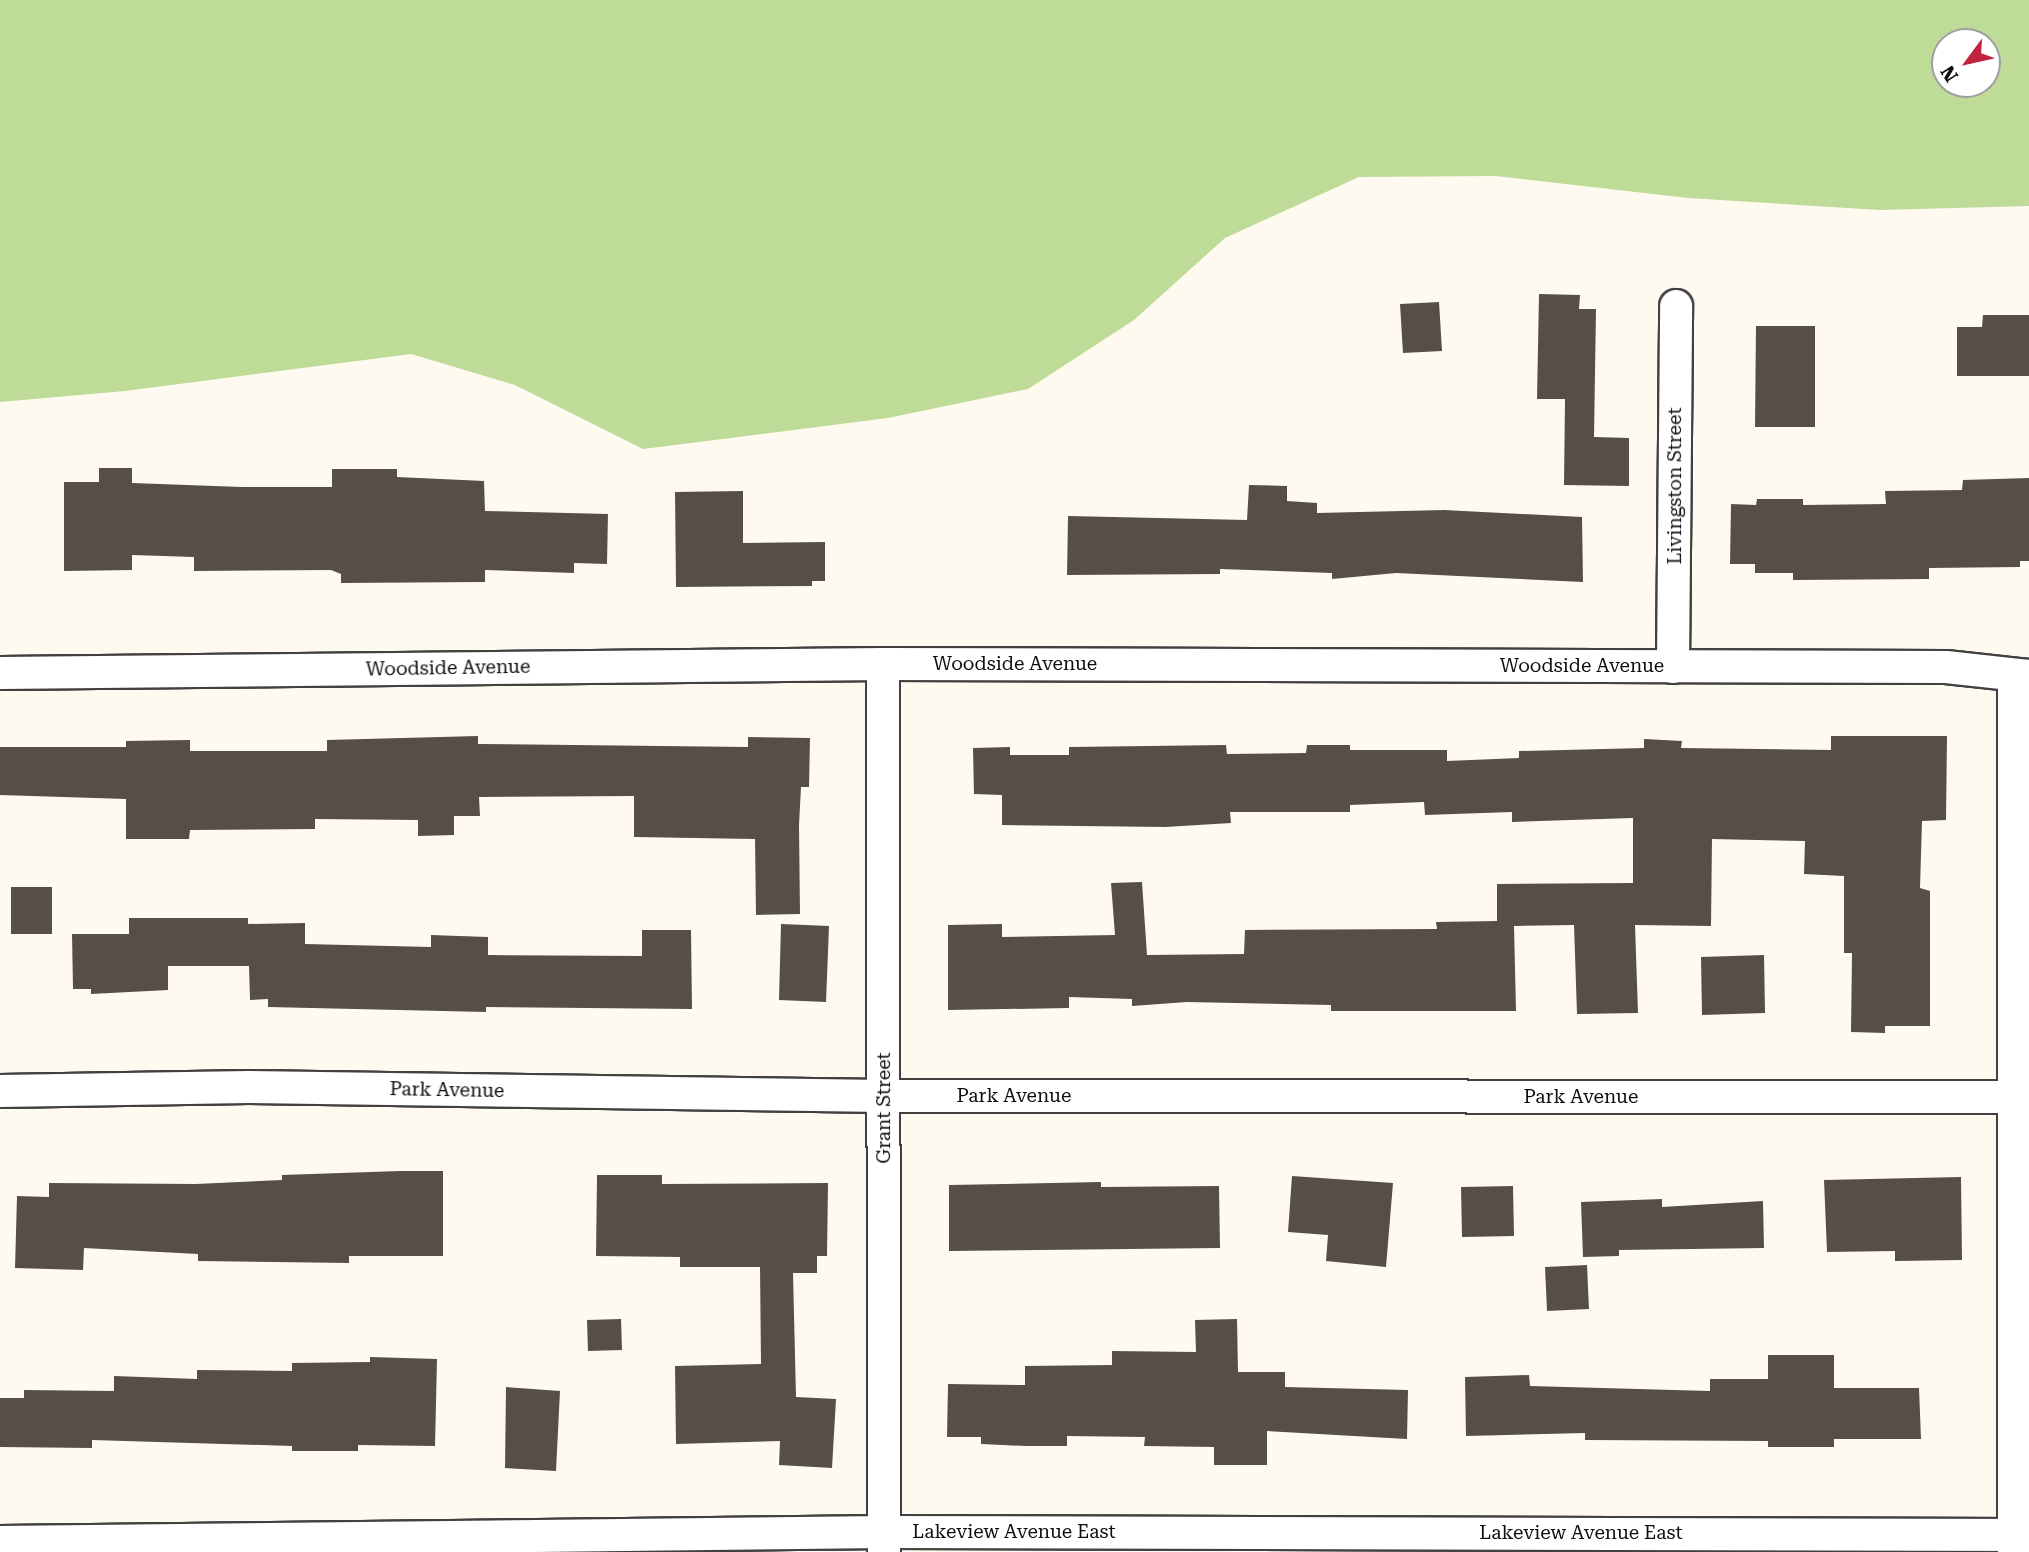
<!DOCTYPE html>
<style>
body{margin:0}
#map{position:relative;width:2029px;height:1552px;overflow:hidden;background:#fffaf0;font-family:"Roboto Serif",serif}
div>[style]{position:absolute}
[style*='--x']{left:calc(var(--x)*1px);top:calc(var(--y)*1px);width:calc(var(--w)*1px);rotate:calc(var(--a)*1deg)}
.forest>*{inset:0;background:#bedb98}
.building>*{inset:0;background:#574e4a}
.roads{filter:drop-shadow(2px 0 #414141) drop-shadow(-2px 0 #414141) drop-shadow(0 2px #414141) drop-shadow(0 -2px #414141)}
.street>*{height:32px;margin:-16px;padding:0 16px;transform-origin:16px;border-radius:16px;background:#fff}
span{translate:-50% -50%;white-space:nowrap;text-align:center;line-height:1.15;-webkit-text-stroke:7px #fff;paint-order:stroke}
.street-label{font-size:19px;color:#0e0e0e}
.north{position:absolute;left:1931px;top:28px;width:70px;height:70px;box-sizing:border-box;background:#fff;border:2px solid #9f9f9f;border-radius:50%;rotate:237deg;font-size:19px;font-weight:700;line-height:28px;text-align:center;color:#0e0e0e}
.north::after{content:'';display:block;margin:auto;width:24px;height:32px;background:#c1243f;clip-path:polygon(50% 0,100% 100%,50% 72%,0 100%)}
</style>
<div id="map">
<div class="forest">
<i style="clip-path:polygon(evenodd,0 0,2029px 0,2029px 206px,1880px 210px,1688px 198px,1496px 176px,1359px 177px,1225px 238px,1134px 320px,1028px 389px,888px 418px,643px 449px,515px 385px,411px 354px,125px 391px,0 402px,0 0,1945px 42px,1987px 42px,1987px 84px,1945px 84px,1945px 42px)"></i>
</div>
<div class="building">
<i style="clip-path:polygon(1539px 294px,1580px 295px,1579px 309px,1596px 309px,1594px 437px,1629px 438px,1629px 486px,1564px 485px,1565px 399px,1537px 399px)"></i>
<i style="clip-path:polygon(1439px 302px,1442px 351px,1403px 353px,1400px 304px)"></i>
<i style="clip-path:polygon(1983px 315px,2029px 315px,2029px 376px,1957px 376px,1957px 327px,1982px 327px)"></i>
<i style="clip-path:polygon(1756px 326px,1815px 326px,1815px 427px,1755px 427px)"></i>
<i style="clip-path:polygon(99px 468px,132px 468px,132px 483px,242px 487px,332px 487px,332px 469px,397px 469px,397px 477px,484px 481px,485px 511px,608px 514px,607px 564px,574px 563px,574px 573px,485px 570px,485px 582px,341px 583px,341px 574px,331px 570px,194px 571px,194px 557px,132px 555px,132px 570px,64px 571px,64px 482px,99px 482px)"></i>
<i style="clip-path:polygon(2029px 478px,2029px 561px,2020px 561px,2020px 567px,1929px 568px,1929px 579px,1793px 580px,1793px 573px,1755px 573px,1755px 564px,1730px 564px,1731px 504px,1756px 505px,1757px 499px,1803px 499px,1803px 505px,1886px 504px,1885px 491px,1962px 490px,1963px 480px)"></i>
<i style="clip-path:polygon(1249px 485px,1287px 486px,1287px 501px,1317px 503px,1317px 513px,1444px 510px,1582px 517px,1583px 582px,1396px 573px,1332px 579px,1332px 573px,1220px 569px,1220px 574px,1067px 575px,1068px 516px,1247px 520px)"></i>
<i style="clip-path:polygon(743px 491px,743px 543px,825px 542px,825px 581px,812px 581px,812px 586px,676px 587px,675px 492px)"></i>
<i style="clip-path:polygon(478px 736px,478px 744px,748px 747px,748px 737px,810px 738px,809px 787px,801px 787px,799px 825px,800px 914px,756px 915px,755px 839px,634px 837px,634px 796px,479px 797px,480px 816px,454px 816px,454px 835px,418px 836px,418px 820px,315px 819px,315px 829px,190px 830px,189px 839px,126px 839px,126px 799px,0 795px,0 747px,126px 747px,126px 741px,190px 740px,190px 751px,327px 751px,327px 740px)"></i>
<i style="clip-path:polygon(1831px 736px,1947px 736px,1946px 820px,1922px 821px,1920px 888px,1930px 891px,1930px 1026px,1885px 1026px,1885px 1033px,1851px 1032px,1852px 953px,1844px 953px,1844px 876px,1804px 874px,1805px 841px,1712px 839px,1711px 926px,1635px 925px,1638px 1013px,1577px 1014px,1574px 925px,1514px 926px,1516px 1011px,1331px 1011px,1331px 1005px,1187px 1002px,1132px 1006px,1132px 999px,1069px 997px,1069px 1008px,948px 1010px,948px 925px,1002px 924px,1002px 937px,1115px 935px,1111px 883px,1142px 882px,1147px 955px,1244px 954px,1245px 930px,1437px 929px,1436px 922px,1497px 921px,1497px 884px,1633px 883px,1633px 818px,1512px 822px,1512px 812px,1425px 815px,1424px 802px,1350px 805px,1350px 812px,1230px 812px,1231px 823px,1165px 827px,1002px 825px,1002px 795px,974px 794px,973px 748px,1010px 747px,1010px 755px,1069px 755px,1069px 747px,1226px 745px,1227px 754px,1306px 753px,1307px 745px,1350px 745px,1350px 750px,1447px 750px,1447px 761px,1519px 758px,1519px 751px,1644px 748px,1644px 739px,1682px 741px,1681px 748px,1831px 750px)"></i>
<i style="clip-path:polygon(11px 887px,52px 887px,52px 934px,11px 934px)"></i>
<i style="clip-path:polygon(129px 918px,248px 918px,248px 924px,305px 923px,305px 944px,431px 947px,431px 935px,488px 937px,488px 955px,642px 956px,642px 930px,691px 930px,692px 1009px,486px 1007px,486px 1012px,268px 1007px,268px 999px,250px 1000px,249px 966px,168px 966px,168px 990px,91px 994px,91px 989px,73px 989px,72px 934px,129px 934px)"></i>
<i style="clip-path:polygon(781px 924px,829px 926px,826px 1002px,779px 1000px)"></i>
<i style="clip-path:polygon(1764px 955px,1765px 1013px,1702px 1015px,1701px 957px)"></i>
<i style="clip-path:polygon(400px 1171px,443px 1171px,443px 1256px,349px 1256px,349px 1263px,198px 1261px,198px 1254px,84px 1248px,83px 1270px,15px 1268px,17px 1196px,49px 1197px,49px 1183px,196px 1184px,282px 1180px,282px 1175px)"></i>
<i style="clip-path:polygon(597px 1175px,662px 1175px,662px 1184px,828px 1183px,827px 1256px,817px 1256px,817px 1273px,793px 1273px,796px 1397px,836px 1399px,832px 1468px,779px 1465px,780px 1441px,676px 1444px,675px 1366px,761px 1364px,760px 1267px,680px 1267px,680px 1257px,596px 1256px)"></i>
<i style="clip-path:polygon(1292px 1176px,1393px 1183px,1386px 1267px,1326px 1261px,1328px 1235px,1288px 1232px)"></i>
<i style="clip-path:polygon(1961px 1177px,1962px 1260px,1895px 1261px,1895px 1251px,1827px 1252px,1824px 1180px)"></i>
<i style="clip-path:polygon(1101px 1182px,1101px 1187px,1219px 1186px,1220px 1248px,949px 1251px,949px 1185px)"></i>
<i style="clip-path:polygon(1513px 1186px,1514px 1236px,1462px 1237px,1461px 1187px)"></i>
<i style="clip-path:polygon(1662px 1199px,1662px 1207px,1763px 1201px,1764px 1248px,1619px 1250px,1619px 1256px,1583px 1257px,1581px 1202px)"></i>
<i style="clip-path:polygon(1587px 1265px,1589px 1309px,1547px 1311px,1545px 1267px)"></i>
<i style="clip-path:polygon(621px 1319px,622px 1350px,588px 1351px,587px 1320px)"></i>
<i style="clip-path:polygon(1237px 1319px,1238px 1372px,1285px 1372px,1285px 1387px,1408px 1390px,1407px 1439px,1267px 1431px,1267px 1465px,1214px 1465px,1214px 1447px,1144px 1446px,1145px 1437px,1067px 1436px,1067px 1446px,1026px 1446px,981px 1444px,981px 1437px,947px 1437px,948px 1384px,1025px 1385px,1025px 1366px,1112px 1365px,1112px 1351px,1196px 1352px,1195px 1320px)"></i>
<i style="clip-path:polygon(1768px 1355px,1834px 1355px,1834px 1388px,1919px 1388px,1921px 1439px,1834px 1439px,1834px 1447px,1768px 1447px,1768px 1441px,1585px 1440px,1585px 1433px,1466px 1436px,1465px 1377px,1529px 1375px,1530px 1386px,1710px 1391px,1710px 1379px,1768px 1379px)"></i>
<i style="clip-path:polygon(370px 1357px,437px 1359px,435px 1446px,358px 1445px,358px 1451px,292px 1451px,292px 1446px,92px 1440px,92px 1448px,0 1447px,0 1398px,24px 1398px,24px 1390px,114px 1391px,114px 1376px,197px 1379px,197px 1370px,292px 1371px,292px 1363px,370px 1362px)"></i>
<i style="clip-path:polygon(506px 1387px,560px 1391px,556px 1471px,505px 1468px)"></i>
</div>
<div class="roads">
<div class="street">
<i style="--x:883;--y:664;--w:887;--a:89.94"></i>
<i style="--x:1673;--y:667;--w:361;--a:-89.5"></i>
<i style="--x:0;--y:673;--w:883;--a:-0.58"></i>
<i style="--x:883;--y:664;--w:1063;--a:0.16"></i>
<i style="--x:1946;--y:667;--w:83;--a:6.2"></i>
<i style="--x:2014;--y:676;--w:876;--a:90"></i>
<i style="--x:0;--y:1091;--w:249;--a:-0.9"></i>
<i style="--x:249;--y:1087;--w:635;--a:0.81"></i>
<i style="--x:884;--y:1096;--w:1145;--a:0.05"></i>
<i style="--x:0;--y:1542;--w:884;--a:-0.65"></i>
<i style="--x:884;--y:1532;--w:1145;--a:0.15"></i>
</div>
</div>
<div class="street-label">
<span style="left:1675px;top:486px;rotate:-90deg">Livingston Street</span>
<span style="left:1015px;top:664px">Woodside Avenue</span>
<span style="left:1582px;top:666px">Woodside Avenue</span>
<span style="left:448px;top:668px;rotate:-1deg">Woodside Avenue</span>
<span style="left:447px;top:1090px;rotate:1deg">Park Avenue</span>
<span style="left:1014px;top:1096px">Park Avenue</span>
<span style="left:1581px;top:1097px">Park Avenue</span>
<span style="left:884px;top:1108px;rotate:-90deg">Grant Street</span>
<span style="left:1014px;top:1532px">Lakeview Avenue East</span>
<span style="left:1581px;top:1533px">Lakeview Avenue East</span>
</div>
<div class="north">N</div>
</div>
